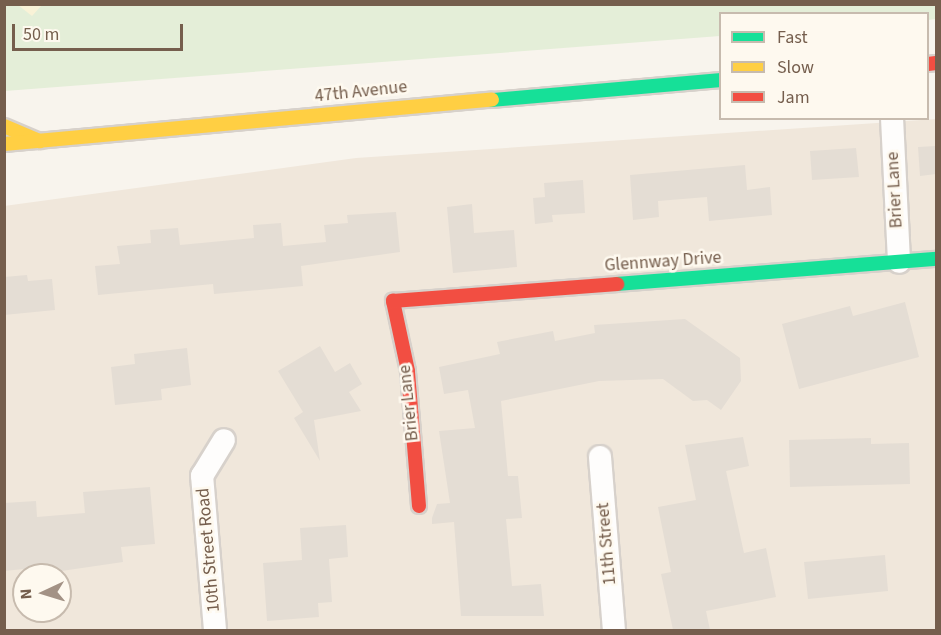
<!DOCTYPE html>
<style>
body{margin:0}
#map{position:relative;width:941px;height:635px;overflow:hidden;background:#f8f4ed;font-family:"Source Sans 3",sans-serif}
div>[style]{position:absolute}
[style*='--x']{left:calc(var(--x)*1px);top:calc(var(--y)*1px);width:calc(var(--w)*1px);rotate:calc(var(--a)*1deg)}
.residential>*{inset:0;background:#f0e7db}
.green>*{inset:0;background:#e4eed8}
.sand>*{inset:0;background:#f9f2d7}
.building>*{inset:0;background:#e4ddd4}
.roads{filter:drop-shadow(2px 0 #d7d1cb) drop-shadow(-2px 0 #d7d1cb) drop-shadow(0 2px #d7d1cb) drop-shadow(0 -2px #d7d1cb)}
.street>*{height:22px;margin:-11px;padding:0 11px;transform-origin:11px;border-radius:11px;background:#fefdfc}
.fast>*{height:14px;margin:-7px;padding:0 7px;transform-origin:7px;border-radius:7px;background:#16e098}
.slow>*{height:14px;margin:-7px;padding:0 7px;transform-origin:7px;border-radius:7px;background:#ffcf43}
.jam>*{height:14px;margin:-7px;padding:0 7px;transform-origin:7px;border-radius:7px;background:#f24e42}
span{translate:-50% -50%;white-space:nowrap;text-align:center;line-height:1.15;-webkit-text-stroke:5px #fef9ef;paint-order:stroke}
.street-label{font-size:18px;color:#755e4d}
.frame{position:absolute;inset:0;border:6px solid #755e4d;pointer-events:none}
.legend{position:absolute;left:719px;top:12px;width:210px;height:108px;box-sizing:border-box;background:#fef9ef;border:2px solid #c7bbae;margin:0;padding:8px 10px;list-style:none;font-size:18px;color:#755e4d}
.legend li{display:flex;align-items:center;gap:12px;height:30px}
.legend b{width:30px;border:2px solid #c7bbae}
.north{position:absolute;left:12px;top:563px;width:60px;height:60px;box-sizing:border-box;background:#fef9ef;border:2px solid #c7bbae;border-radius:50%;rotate:266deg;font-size:16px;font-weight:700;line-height:24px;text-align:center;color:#755e4d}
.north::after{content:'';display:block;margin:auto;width:21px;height:27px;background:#a39285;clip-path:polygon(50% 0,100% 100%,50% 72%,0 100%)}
.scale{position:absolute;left:12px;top:24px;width:171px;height:27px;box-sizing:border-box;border:3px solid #755e4d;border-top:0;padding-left:8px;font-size:18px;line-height:21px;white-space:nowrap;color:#755e4d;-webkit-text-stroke:4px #fef9ef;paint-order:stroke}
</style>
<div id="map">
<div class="residential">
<i style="clip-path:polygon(evenodd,936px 119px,936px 630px,5px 630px,4px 206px,356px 158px,936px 119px,24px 575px,60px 575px,60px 611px,24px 611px,24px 575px)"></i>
</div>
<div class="green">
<i style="clip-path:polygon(5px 5px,936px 5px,936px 19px,928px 20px,928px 14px,720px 14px,720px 36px,5px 91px)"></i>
</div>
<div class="sand">
<i style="clip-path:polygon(18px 5px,42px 5px,32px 16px)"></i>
</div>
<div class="building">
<i style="clip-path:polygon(936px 146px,936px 174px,920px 176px,918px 147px)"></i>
<i style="clip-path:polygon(856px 148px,859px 177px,812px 180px,810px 151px)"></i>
<i style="clip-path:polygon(745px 165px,747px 190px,770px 187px,772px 215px,709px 221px,707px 197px,658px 201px,659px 217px,633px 220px,630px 175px)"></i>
<i style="clip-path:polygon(583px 180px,585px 213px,552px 215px,553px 222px,535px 224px,533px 198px,545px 197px,544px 183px)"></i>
<i style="clip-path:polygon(472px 204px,474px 233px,514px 230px,517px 267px,453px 273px,447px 207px)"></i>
<i style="clip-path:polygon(396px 212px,400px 252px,301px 266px,303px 286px,214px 294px,213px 284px,98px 295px,95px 266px,120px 264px,117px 246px,151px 243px,150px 230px,178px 228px,180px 245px,254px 238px,253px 225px,281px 223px,283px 246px,326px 242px,324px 225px,348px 223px,347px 215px)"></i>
<i style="clip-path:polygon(27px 275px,28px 281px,52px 279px,55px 310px,4px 315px,4px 277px)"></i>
<i style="clip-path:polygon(905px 302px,919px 357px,799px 389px,782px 324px,850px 306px,853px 316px)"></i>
<i style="clip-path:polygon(685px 319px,740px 358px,741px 381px,721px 410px,707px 400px,693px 401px,663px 379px,599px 381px,501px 401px,508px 476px,518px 476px,522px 518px,506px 519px,512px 586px,541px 584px,544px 616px,461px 616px,454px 522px,432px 524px,432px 518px,437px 504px,450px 503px,439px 431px,475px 428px,468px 390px,444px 394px,439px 367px,500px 354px,497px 342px,553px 331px,555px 341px,595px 333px,594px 325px)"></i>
<i style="clip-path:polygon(320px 346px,335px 372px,350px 363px,362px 384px,349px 392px,361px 411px,314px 420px,320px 461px,294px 418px,303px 412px,278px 371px)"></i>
<i style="clip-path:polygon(187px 348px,191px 385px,161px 389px,162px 400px,115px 405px,111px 367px,135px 364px,134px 354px)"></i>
<i style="clip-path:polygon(743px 437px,749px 466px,726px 471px,744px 553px,766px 548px,776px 597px,706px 611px,710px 630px,673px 630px,661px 574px,671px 572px,658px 507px,696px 500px,685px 445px)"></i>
<i style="clip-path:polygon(871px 438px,871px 444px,909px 443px,910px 484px,790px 487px,789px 440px)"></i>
<i style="clip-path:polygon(150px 487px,155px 544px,121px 547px,123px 562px,34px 575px,34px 568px,4px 571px,4px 503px,36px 501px,37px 517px,85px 513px,83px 492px)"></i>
<i style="clip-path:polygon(346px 525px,348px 557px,329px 559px,332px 602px,318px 603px,319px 617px,267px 621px,263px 563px,302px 560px,300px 528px)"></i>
<i style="clip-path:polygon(885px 555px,888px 591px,808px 599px,804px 562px)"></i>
</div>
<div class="roads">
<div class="street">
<i style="--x:892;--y:118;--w:144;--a:87.2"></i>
<i style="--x:600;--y:457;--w:174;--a:85.4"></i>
<i style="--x:215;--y:630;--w:155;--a:-94.8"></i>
<i style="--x:202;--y:476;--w:42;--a:-58.6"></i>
</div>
<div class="fast">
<i style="--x:492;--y:100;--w:229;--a:-5"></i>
<i style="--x:617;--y:284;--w:320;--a:-4.5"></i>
</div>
<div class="slow">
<i style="--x:4;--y:126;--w:39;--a:23"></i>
<i style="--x:4;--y:144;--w:490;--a:-5.2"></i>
</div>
<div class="jam">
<i style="--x:928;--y:64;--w:8;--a:-7"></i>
<i style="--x:419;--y:506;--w:135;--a:-94.7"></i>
<i style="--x:408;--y:371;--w:72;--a:-102.1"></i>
<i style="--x:393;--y:301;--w:225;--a:-4.3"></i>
</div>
</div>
<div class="street-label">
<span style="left:361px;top:92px;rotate:-6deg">47th Avenue</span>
<span style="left:895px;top:190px;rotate:-93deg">Brier Lane</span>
<span style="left:663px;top:262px;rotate:-4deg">Glennway Drive</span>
<span style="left:409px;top:403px;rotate:-96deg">Brier Lane</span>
<span style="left:607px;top:544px;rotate:-95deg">11th Street</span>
<span style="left:209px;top:550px;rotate:-95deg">10th Street Road</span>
</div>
<div class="frame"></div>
<ul class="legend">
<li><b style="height:8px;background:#16e098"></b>Fast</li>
<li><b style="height:8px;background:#ffcf43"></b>Slow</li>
<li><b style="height:8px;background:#f24e42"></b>Jam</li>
</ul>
<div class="north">N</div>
<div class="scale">50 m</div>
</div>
